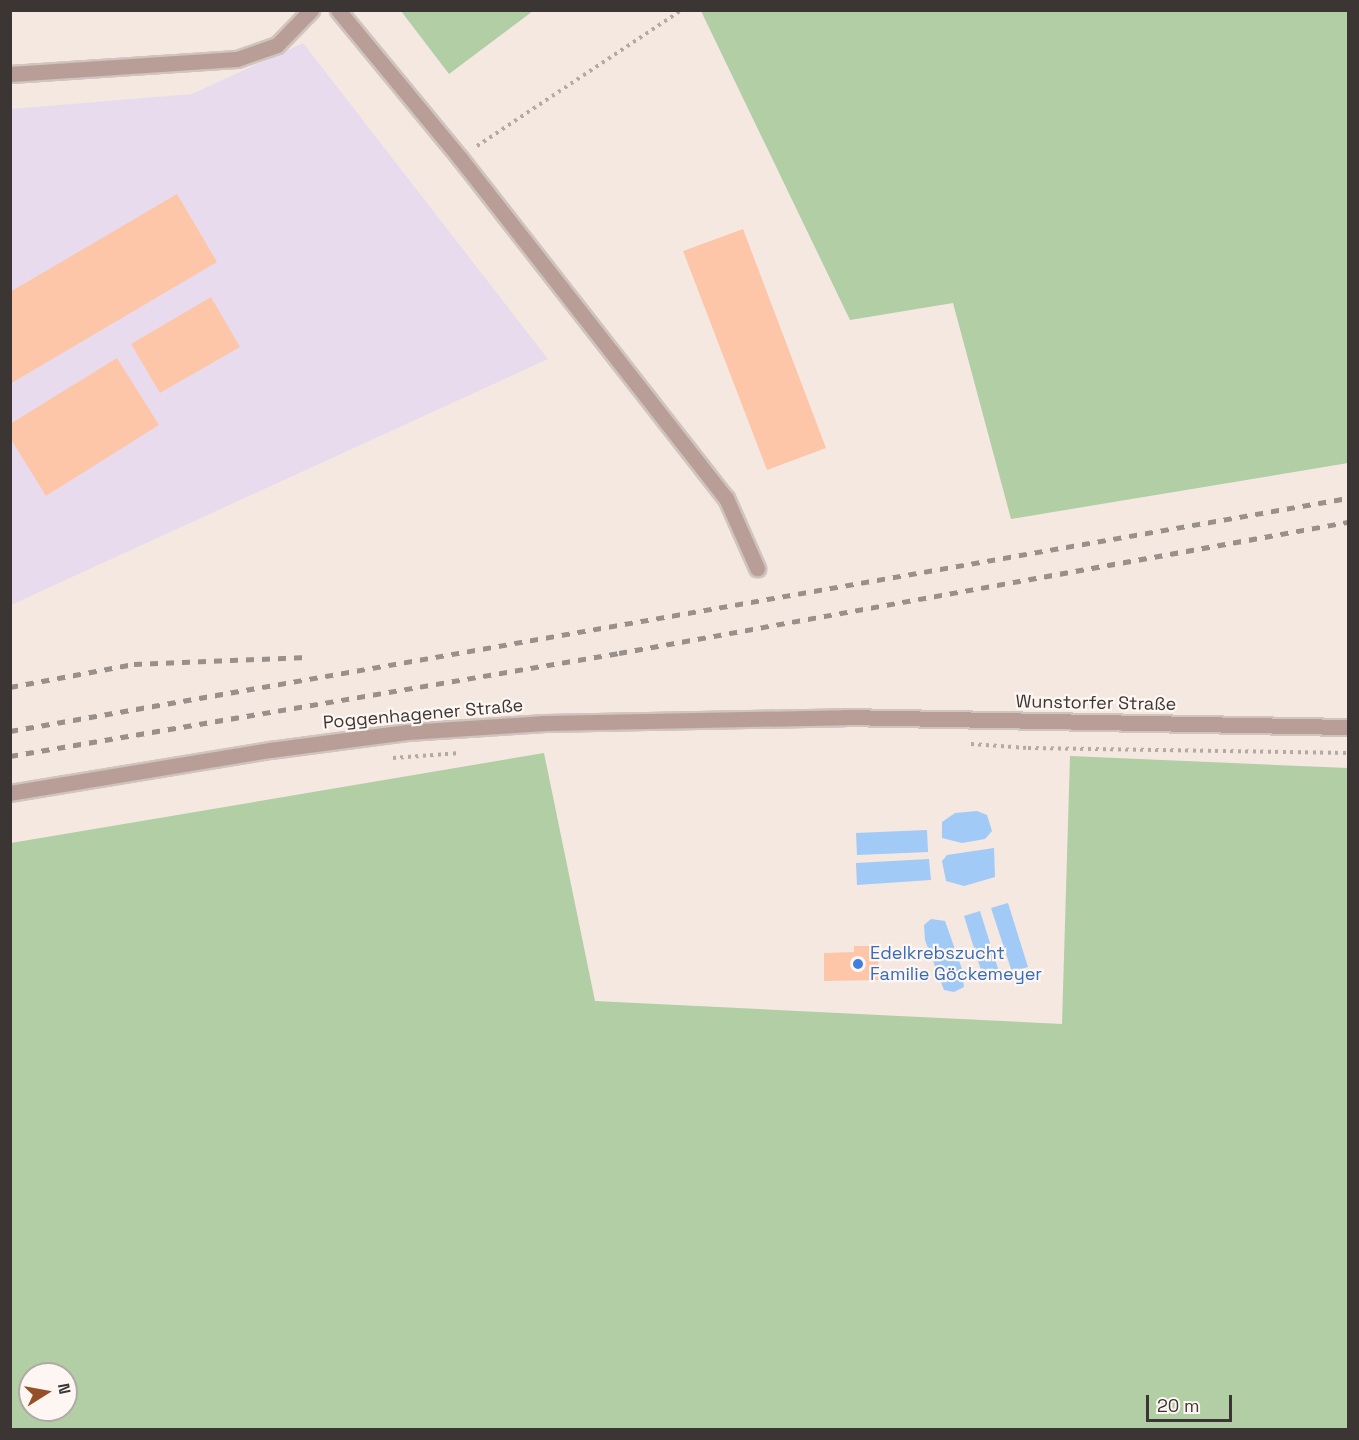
<!DOCTYPE html>
<meta charset="utf-8">
<style>
body{margin:0}
#map{position:relative;width:1359px;height:1440px;overflow:hidden;background:#f4e8e1;font-family:"Space Grotesk",sans-serif}
div>[style]{position:absolute}
[style*='--x']{left:calc(var(--x)*1px);top:calc(var(--y)*1px);width:calc(var(--w)*1px);rotate:calc(var(--a)*1deg)}
.industrial>*{inset:0;background:#e9dbee}
.green>*{inset:0;background:#b1cea4}
.water>*{inset:0;background:#a1caf6}
.building>*{inset:0;background:#fec6a8}
.path>*{height:4px;margin-top:-2px;transform-origin:0;background:repeating-linear-gradient(90deg,#b4aaa5 0 3px,transparent 0 7.5px)}
.roads{filter:drop-shadow(2px 0 #cfc4be) drop-shadow(-2px 0 #cfc4be) drop-shadow(0 2px #cfc4be) drop-shadow(0 -2px #cfc4be)}
.minor>*{height:15px;margin:-7.5px;padding:0 7.5px;transform-origin:7.5px;border-radius:7.5px;background:#b99e97}
.tertiary>*{height:15px;margin:-7.5px;padding:0 7.5px;transform-origin:7.5px;border-radius:7.5px;background:#b99e97}
.rail>*{height:4.5px;margin-top:-2.25px;transform-origin:0;background:repeating-linear-gradient(90deg,#99908c 0 8px,transparent 0 16px)}
.dots>*{width:16px;height:16px;translate:-50% -50%;box-sizing:border-box;border:3px solid #fef6f2;border-radius:50%}
span{translate:-50% -50%;white-space:nowrap;text-align:center;line-height:1.15;-webkit-text-stroke:4.5px #fef6f2;paint-order:stroke}
.street-label{font-size:18px;color:#3b3634}
.shop-label{font-size:18px;color:#366cbe}
.left{translate:0 -50%;text-align:left}
.frame{position:absolute;inset:0;border:12px solid #3b3634;pointer-events:none}
.north{position:absolute;left:18px;top:1362px;width:60px;height:60px;box-sizing:border-box;background:#fef6f2;border:2px solid #b0a9a6;border-radius:50%;rotate:79deg;font-size:16px;font-weight:700;line-height:24px;text-align:center;color:#3b3634}
.north::after{content:'';display:block;margin:auto;width:21px;height:27px;background:#965029;clip-path:polygon(50% 0,100% 100%,50% 72%,0 100%)}
.scale{position:absolute;left:1146px;top:1395px;width:86px;height:27px;box-sizing:border-box;border:3px solid #3b3634;border-top:0;padding-left:8px;font-size:18px;line-height:21px;white-space:nowrap;color:#3b3634;-webkit-text-stroke:4px #fef6f2;paint-order:stroke}
</style>
<div id="map">
<div class="industrial">
<i style="clip-path:polygon(303px 43px,548px 359px,11px 605px,11px 109px,192px 94px)"></i>
</div>
<div class="green">
<i style="clip-path:polygon(401px 11px,533px 11px,449px 74px)"></i>
<i style="clip-path:polygon(701px 11px,1348px 11px,1348px 463px,1011px 519px,953px 303px,850px 320px)"></i>
<i style="clip-path:polygon(evenodd,544px 753px,595px 1001px,1062px 1024px,1070px 756px,1348px 768px,1348px 1429px,11px 1429px,11px 843px,544px 753px,30px 1374px,66px 1374px,66px 1410px,30px 1410px,30px 1374px)"></i>
</div>
<div class="water">
<i style="clip-path:polygon(977px 811px,987px 815px,992px 831px,985px 839px,962px 843px,942px 838px,942px 822px,955px 813px)"></i>
<i style="clip-path:polygon(927px 830px,928px 852px,857px 855px,856px 833px)"></i>
<i style="clip-path:polygon(994px 848px,995px 877px,964px 886px,946px 881px,942px 861px,947px 855px)"></i>
<i style="clip-path:polygon(929px 859px,931px 880px,857px 885px,856px 863px)"></i>
<i style="clip-path:polygon(1008px 903px,1028px 967px,1012px 972px,991px 908px)"></i>
<i style="clip-path:polygon(980px 911px,1000px 975px,984px 980px,964px 916px)"></i>
<i style="clip-path:polygon(931px 919px,945px 921px,962px 969px,964px 987px,954px 992px,944px 990px,925px 940px,924px 925px)"></i>
</div>
<div class="building">
<i style="clip-path:polygon(177px 194px,217px 262px,10px 384px,10px 292px)"></i>
<i style="clip-path:polygon(743px 229px,826px 448px,767px 470px,683px 251px)"></i>
<i style="clip-path:polygon(211px 297px,240px 347px,160px 393px,131px 344px)"></i>
<i style="clip-path:polygon(117px 358px,159px 425px,46px 496px,10px 438px,10px 424px)"></i>
<i style="clip-path:polygon(854px 946px,878px 946px,879px 980px,824px 981px,824px 953px,854px 952px)"></i>
</div>
<div class="path">
<i style="--x:477;--y:146;--w:246;--a:-33.6"></i>
<i style="--x:971;--y:744;--w:57;--a:4"></i>
<i style="--x:1028;--y:748;--w:320;--a:0.9"></i>
<i style="--x:393;--y:758;--w:67;--a:-4.3"></i>
</div>
<div class="roads">
<div class="minor">
<i style="--x:338;--y:10;--w:192;--a:50.5"></i>
<i style="--x:460;--y:158;--w:432;--a:52"></i>
<i style="--x:726;--y:498;--w:77;--a:66.1"></i>
<i style="--x:10;--y:74;--w:227;--a:-3.8"></i>
<i style="--x:237;--y:59;--w:42;--a:-19.3"></i>
<i style="--x:277;--y:45;--w:49;--a:-45.8"></i>
</div>
<div class="tertiary">
<i style="--x:10;--y:793;--w:264;--a:-9.4"></i>
<i style="--x:270;--y:750;--w:138;--a:-7.5"></i>
<i style="--x:407;--y:732;--w:138;--a:-3.7"></i>
<i style="--x:545;--y:723;--w:299;--a:-1.1"></i>
<i style="--x:844;--y:717;--w:504;--a:1.14"></i>
</div>
</div>
<div class="rail">
<i style="--x:10;--y:687;--w:126;--a:-10.5"></i>
<i style="--x:134;--y:664;--w:173;--a:-2.3"></i>
<i style="--x:10;--y:731;--w:1358;--a:-9.88"></i>
<i style="--x:10;--y:756;--w:618;--a:-9.6"></i>
<i style="--x:619;--y:653;--w:741;--a:-10.19"></i>
</div>
<div class="dots">
<i style="left:858px;top:964px;background:#3f7fe0"></i>
</div>
<div class="street-label">
<span style="left:1096px;top:703px;rotate:1deg">Wunstorfer Straße</span>
<span style="left:423px;top:714px;rotate:-5deg">Poggenhagener Straße</span>
</div>
<div class="shop-label">
<span class="left" style="left:870px;top:964px">Edelkrebszucht<br>Familie Göckemeyer</span>
</div>
<div class="frame"></div>
<div class="north">N</div>
<div class="scale">20 m</div>
</div>
